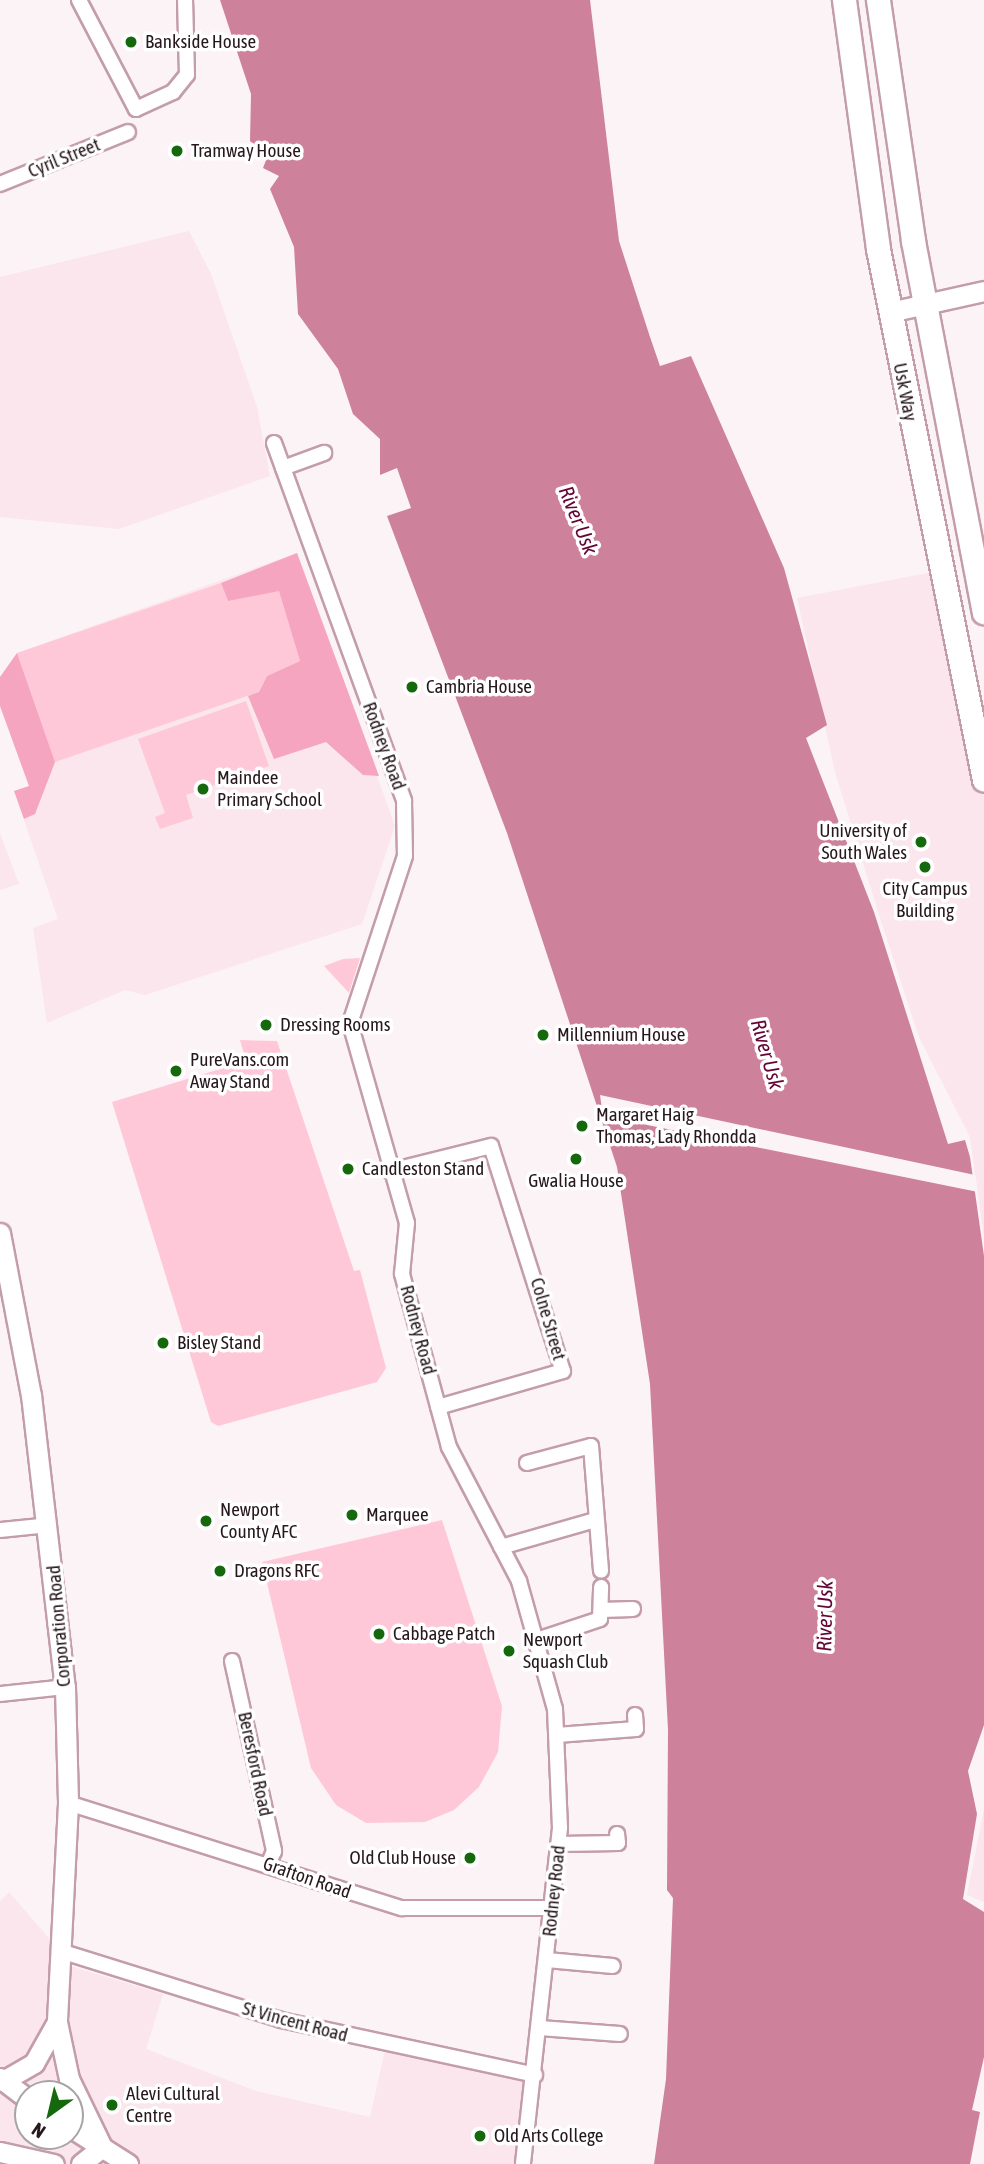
<!DOCTYPE html>
<style>
body{margin:0}
#map{position:relative;width:984px;height:2164px;overflow:hidden;background:#fcf3f6;font-family:"Asap Condensed",sans-serif}
div>[style]{position:absolute}
[style*='--x']{left:calc(var(--x)*1px);top:calc(var(--y)*1px);width:calc(var(--w)*1px);rotate:calc(var(--a)*1deg)}
.built>*{inset:0;background:#fae6ec}
.green>*{inset:0;background:#ffc8d8}
.forest>*{inset:0;background:#f5a5bf}
.water>*{inset:0;background:#ce819a}
.pier>*{inset:0;background:#fcf3f6}
.roads{filter:drop-shadow(2px 0 #c39da8) drop-shadow(-2px 0 #c39da8) drop-shadow(0 2px #c39da8) drop-shadow(0 -2px #c39da8)}
.street>*{height:14px;margin:-7px;padding:0 7px;transform-origin:7px;border-radius:7px;background:#fff}
.secondary>*{height:19px;margin:-9.5px;padding:0 9.5px;transform-origin:9.5px;border-radius:9.5px;background:#fff}
.primary>*{height:23px;margin:-11.5px;padding:0 11.5px;transform-origin:11.5px;border-radius:11.5px;background:#fff}
.dots>*{width:19px;height:19px;translate:-50% -50%;box-sizing:border-box;border:4px solid #fff;border-radius:50%}
span{translate:-50% -50%;white-space:nowrap;text-align:center;line-height:1.15;-webkit-text-stroke:7px #fff;paint-order:stroke}
.poi-label{font-size:19px;color:#26181c}
.left{translate:0 -50%;text-align:left}
.right{translate:-100% -50%;text-align:right}
.street-label{font-size:19px;color:#26181c}
.water-label{font-size:21px;color:#650535;font-style:italic}
.north{position:absolute;left:14px;top:2080px;width:70px;height:70px;box-sizing:border-box;background:#fff;border:2px solid #a8a3a4;border-radius:50%;rotate:214deg;font-size:19px;font-weight:700;line-height:28px;text-align:center;color:#26181c}
.north::after{content:'';display:block;margin:auto;width:24px;height:32px;background:#15680b;clip-path:polygon(50% 0,100% 100%,50% 72%,0 100%)}
</style>
<div id="map">
<div class="built">
<i style="clip-path:polygon(189px 231px,211px 274px,257px 407px,270px 476px,119px 529px,0 517px,0 277px)"></i>
<i style="clip-path:polygon(297px 553px,395px 826px,362px 924px,145px 995px,125px 990px,47px 1023px,33px 928px,58px 919px,14px 791px,29px 786px,0 706px,0 677px,17px 653px)"></i>
<i style="clip-path:polygon(933px 572px,984px 768px,984px 1238px,970px 1137px,919px 1037px,880px 918px,835px 772px,797px 598px)"></i>
<i style="clip-path:polygon(0 833px,19px 884px,0 890px)"></i>
<i style="clip-path:polygon(984px 1809px,984px 1902px,967px 1895px)"></i>
<i style="clip-path:polygon(evenodd,9px 1892px,60px 1951px,60px 1963px,163px 1994px,146px 2049px,256px 2091px,370px 2117px,386px 2046px,535px 2075px,523px 2164px,0 2164px,0 1902px,9px 1892px,28px 2094px,70px 2094px,70px 2136px,28px 2136px,28px 2094px)"></i>
</div>
<div class="green">
<i style="clip-path:polygon(221px 583px,228px 601px,279px 590px,300px 661px,267px 676px,259px 692px,55px 762px,17px 653px)"></i>
<i style="clip-path:polygon(246px 701px,269px 766px,186px 795px,193px 818px,160px 829px,155px 817px,165px 813px,138px 739px)"></i>
<i style="clip-path:polygon(360px 958px,349px 993px,324px 966px,343px 959px)"></i>
<i style="clip-path:polygon(240px 1040px,277px 1041px,354px 1271px,360px 1270px,386px 1368px,377px 1382px,218px 1426px,211px 1422px,112px 1102px,246px 1061px)"></i>
<i style="clip-path:polygon(442px 1520px,502px 1706px,498px 1752px,479px 1787px,454px 1810px,425px 1822px,366px 1823px,336px 1805px,311px 1768px,262px 1562px)"></i>
</div>
<div class="forest">
<i style="clip-path:polygon(297px 553px,379px 776px,363px 775px,326px 742px,274px 759px,248px 696px,259px 692px,267px 676px,300px 661px,279px 591px,228px 601px,221px 583px)"></i>
<i style="clip-path:polygon(17px 653px,55px 762px,35px 814px,24px 819px,14px 791px,29px 786px,0 706px,0 677px)"></i>
</div>
<div class="water">
<i style="clip-path:polygon(220px 0,590px 0,619px 241px,650px 337px,660px 366px,691px 356px,784px 568px,827px 725px,806px 738px,874px 912px,948px 1144px,965px 1140px,970px 1157px,984px 1256px,984px 1725px,968px 1771px,977px 1814px,963px 1899px,984px 1912px,984px 2057px,972px 2110px,980px 2112px,970px 2164px,654px 2164px,666px 2079px,673px 1898px,667px 1890px,668px 1730px,650px 1384px,617px 1167px,507px 833px,387px 516px,411px 508px,397px 468px,380px 475px,380px 439px,353px 414px,338px 369px,298px 314px,294px 247px,270px 189px,279px 176px,263px 168px,268px 155px,250px 141px,251px 94px)"></i>
</div>
<div class="pier">
<i style="clip-path:polygon(600px 1095px,975px 1175px,978px 1192px,603px 1116px)"></i>
</div>
<div class="roads">
<div class="street">
<i style="--x:79;--y:0;--w:123;--a:62.4"></i>
<i style="--x:136;--y:109;--w:41;--a:-24.7"></i>
<i style="--x:173;--y:92;--w:22;--a:-51"></i>
<i style="--x:187;--y:75;--w:75;--a:-91.5"></i>
<i style="--x:0;--y:184;--w:138;--a:-22.1"></i>
<i style="--x:274;--y:443;--w:381;--a:70"></i>
<i style="--x:404;--y:801;--w:55;--a:89"></i>
<i style="--x:405;--y:856;--w:176;--a:108.2"></i>
<i style="--x:350;--y:1023;--w:208;--a:74.1"></i>
<i style="--x:407;--y:1223;--w:51;--a:95.6"></i>
<i style="--x:402;--y:1274;--w:179;--a:74.8"></i>
<i style="--x:449;--y:1447;--w:151;--a:62.4"></i>
<i style="--x:519;--y:1581;--w:133;--a:74.3"></i>
<i style="--x:555;--y:1709;--w:119;--a:87.6"></i>
<i style="--x:560;--y:1828;--w:338;--a:96.3"></i>
<i style="--x:283;--y:468;--w:44;--a:-20.1"></i>
<i style="--x:390;--y:1171;--w:104;--a:-13.9"></i>
<i style="--x:491;--y:1146;--w:236;--a:72.3"></i>
<i style="--x:563;--y:1371;--w:130;--a:163.9"></i>
<i style="--x:527;--y:1463;--w:66;--a:-14.9"></i>
<i style="--x:591;--y:1446;--w:125;--a:85.4"></i>
<i style="--x:0;--y:1530;--w:49;--a:-5.8"></i>
<i style="--x:501;--y:1547;--w:98;--a:-16"></i>
<i style="--x:601;--y:1610;--w:32;--a:-2"></i>
<i style="--x:540;--y:1639;--w:63;--a:-18.4"></i>
<i style="--x:600;--y:1619;--w:32;--a:-88"></i>
<i style="--x:232;--y:1661;--w:195;--a:77.5"></i>
<i style="--x:274;--y:1851;--w:15;--a:113"></i>
<i style="--x:0;--y:1694;--w:65;--a:-6.1"></i>
<i style="--x:557;--y:1735;--w:79;--a:-4.3"></i>
<i style="--x:636;--y:1729;--w:14;--a:-94"></i>
<i style="--x:68;--y:1803;--w:350;--a:17.5"></i>
<i style="--x:402;--y:1908;--w:150;--a:0"></i>
<i style="--x:559;--y:1844;--w:59;--a:-1"></i>
<i style="--x:618;--y:1843;--w:9;--a:-96"></i>
<i style="--x:60;--y:1951;--w:232;--a:17.3"></i>
<i style="--x:281;--y:2020;--w:260;--a:12.2"></i>
<i style="--x:547;--y:1960;--w:66;--a:5.2"></i>
<i style="--x:540;--y:2028;--w:80;--a:4.3"></i>
</div>
<div class="secondary">
<i style="--x:890;--y:312;--w:96;--a:-12.6"></i>
<i style="--x:0;--y:1233;--w:165;--a:79.2"></i>
<i style="--x:31;--y:1395;--w:294;--a:83.4"></i>
<i style="--x:65;--y:1687;--w:116;--a:88.5"></i>
<i style="--x:68;--y:1803;--w:219;--a:92.9"></i>
<i style="--x:57;--y:2022;--w:58;--a:78.1"></i>
<i style="--x:69;--y:2079;--w:76;--a:64.1"></i>
<i style="--x:0;--y:2078;--w:35;--a:37"></i>
<i style="--x:3;--y:2081;--w:36;--a:-30"></i>
<i style="--x:34;--y:2063;--w:47;--a:-60.7"></i>
<i style="--x:70;--y:2127;--w:69;--a:32.5"></i>
<i style="--x:0;--y:2152;--w:55;--a:12.5"></i>
<i style="--x:81;--y:2164;--w:27;--a:-39"></i>
</div>
<div class="primary">
<i style="--x:844;--y:0;--w:251;--a:82.2"></i>
<i style="--x:878;--y:249;--w:541;--a:78.71"></i>
<i style="--x:878;--y:0;--w:244;--a:81.7"></i>
<i style="--x:913;--y:241;--w:378;--a:79.2"></i>
</div>
</div>
<div class="dots">
<i style="left:131px;top:42px;background:#15680b"></i>
<i style="left:177px;top:151px;background:#15680b"></i>
<i style="left:412px;top:687px;background:#15680b"></i>
<i style="left:203px;top:789px;background:#15680b"></i>
<i style="left:921px;top:842px;background:#15680b"></i>
<i style="left:925px;top:867px;background:#15680b"></i>
<i style="left:266px;top:1025px;background:#15680b"></i>
<i style="left:543px;top:1035px;background:#15680b"></i>
<i style="left:176px;top:1071px;background:#15680b"></i>
<i style="left:582px;top:1126px;background:#15680b"></i>
<i style="left:576px;top:1159px;background:#15680b"></i>
<i style="left:348px;top:1169px;background:#15680b"></i>
<i style="left:163px;top:1343px;background:#15680b"></i>
<i style="left:352px;top:1515px;background:#15680b"></i>
<i style="left:206px;top:1521px;background:#15680b"></i>
<i style="left:220px;top:1571px;background:#15680b"></i>
<i style="left:379px;top:1634px;background:#15680b"></i>
<i style="left:509px;top:1651px;background:#15680b"></i>
<i style="left:470px;top:1858px;background:#15680b"></i>
<i style="left:112px;top:2105px;background:#15680b"></i>
<i style="left:480px;top:2136px;background:#15680b"></i>
</div>
<div class="poi-label">
<span class="left" style="left:145px;top:42px">Bankside House</span>
<span class="left" style="left:191px;top:151px">Tramway House</span>
<span class="left" style="left:426px;top:687px">Cambria House</span>
<span class="left" style="left:217px;top:789px">Maindee<br>Primary School</span>
<span class="right" style="left:907px;top:842px">University of<br>South Wales</span>
<span style="left:925px;top:900px">City Campus<br>Building</span>
<span class="left" style="left:280px;top:1025px">Dressing Rooms</span>
<span class="left" style="left:557px;top:1035px">Millennium House</span>
<span class="left" style="left:190px;top:1071px">PureVans.com<br>Away Stand</span>
<span class="left" style="left:596px;top:1126px">Margaret Haig<br>Thomas, Lady Rhondda</span>
<span class="left" style="left:362px;top:1169px">Candleston Stand</span>
<span style="left:576px;top:1181px">Gwalia House</span>
<span class="left" style="left:177px;top:1343px">Bisley Stand</span>
<span class="left" style="left:220px;top:1521px">Newport<br>County AFC</span>
<span class="left" style="left:366px;top:1515px">Marquee</span>
<span class="left" style="left:234px;top:1571px">Dragons RFC</span>
<span class="left" style="left:393px;top:1634px">Cabbage Patch</span>
<span class="left" style="left:523px;top:1651px">Newport<br>Squash Club</span>
<span class="right" style="left:456px;top:1858px">Old Club House</span>
<span class="left" style="left:126px;top:2105px">Alevi Cultural<br>Centre</span>
<span class="left" style="left:494px;top:2136px">Old Arts College</span>
</div>
<div class="street-label">
<span style="left:64px;top:158px;rotate:-22deg">Cyril Street</span>
<span style="left:905px;top:392px;rotate:79deg">Usk Way</span>
<span style="left:384px;top:746px;rotate:70deg">Rodney Road</span>
<span style="left:548px;top:1319px;rotate:74deg">Colne Street</span>
<span style="left:418px;top:1330px;rotate:75deg">Rodney Road</span>
<span style="left:59px;top:1626px;rotate:-95deg">Corporation Road</span>
<span style="left:255px;top:1764px;rotate:78deg">Beresford Road</span>
<span style="left:307px;top:1878px;rotate:19deg">Grafton Road</span>
<span style="left:554px;top:1891px;rotate:-84deg">Rodney Road</span>
<span style="left:295px;top:2022px;rotate:15deg">St Vincent Road</span>
</div>
<div class="water-label">
<span style="left:579px;top:520px;rotate:68deg">River Usk</span>
<span style="left:768px;top:1054px;rotate:74deg">River Usk</span>
<span style="left:824px;top:1616px;rotate:-89deg">River Usk</span>
</div>
<div class="north">N</div>
</div>
